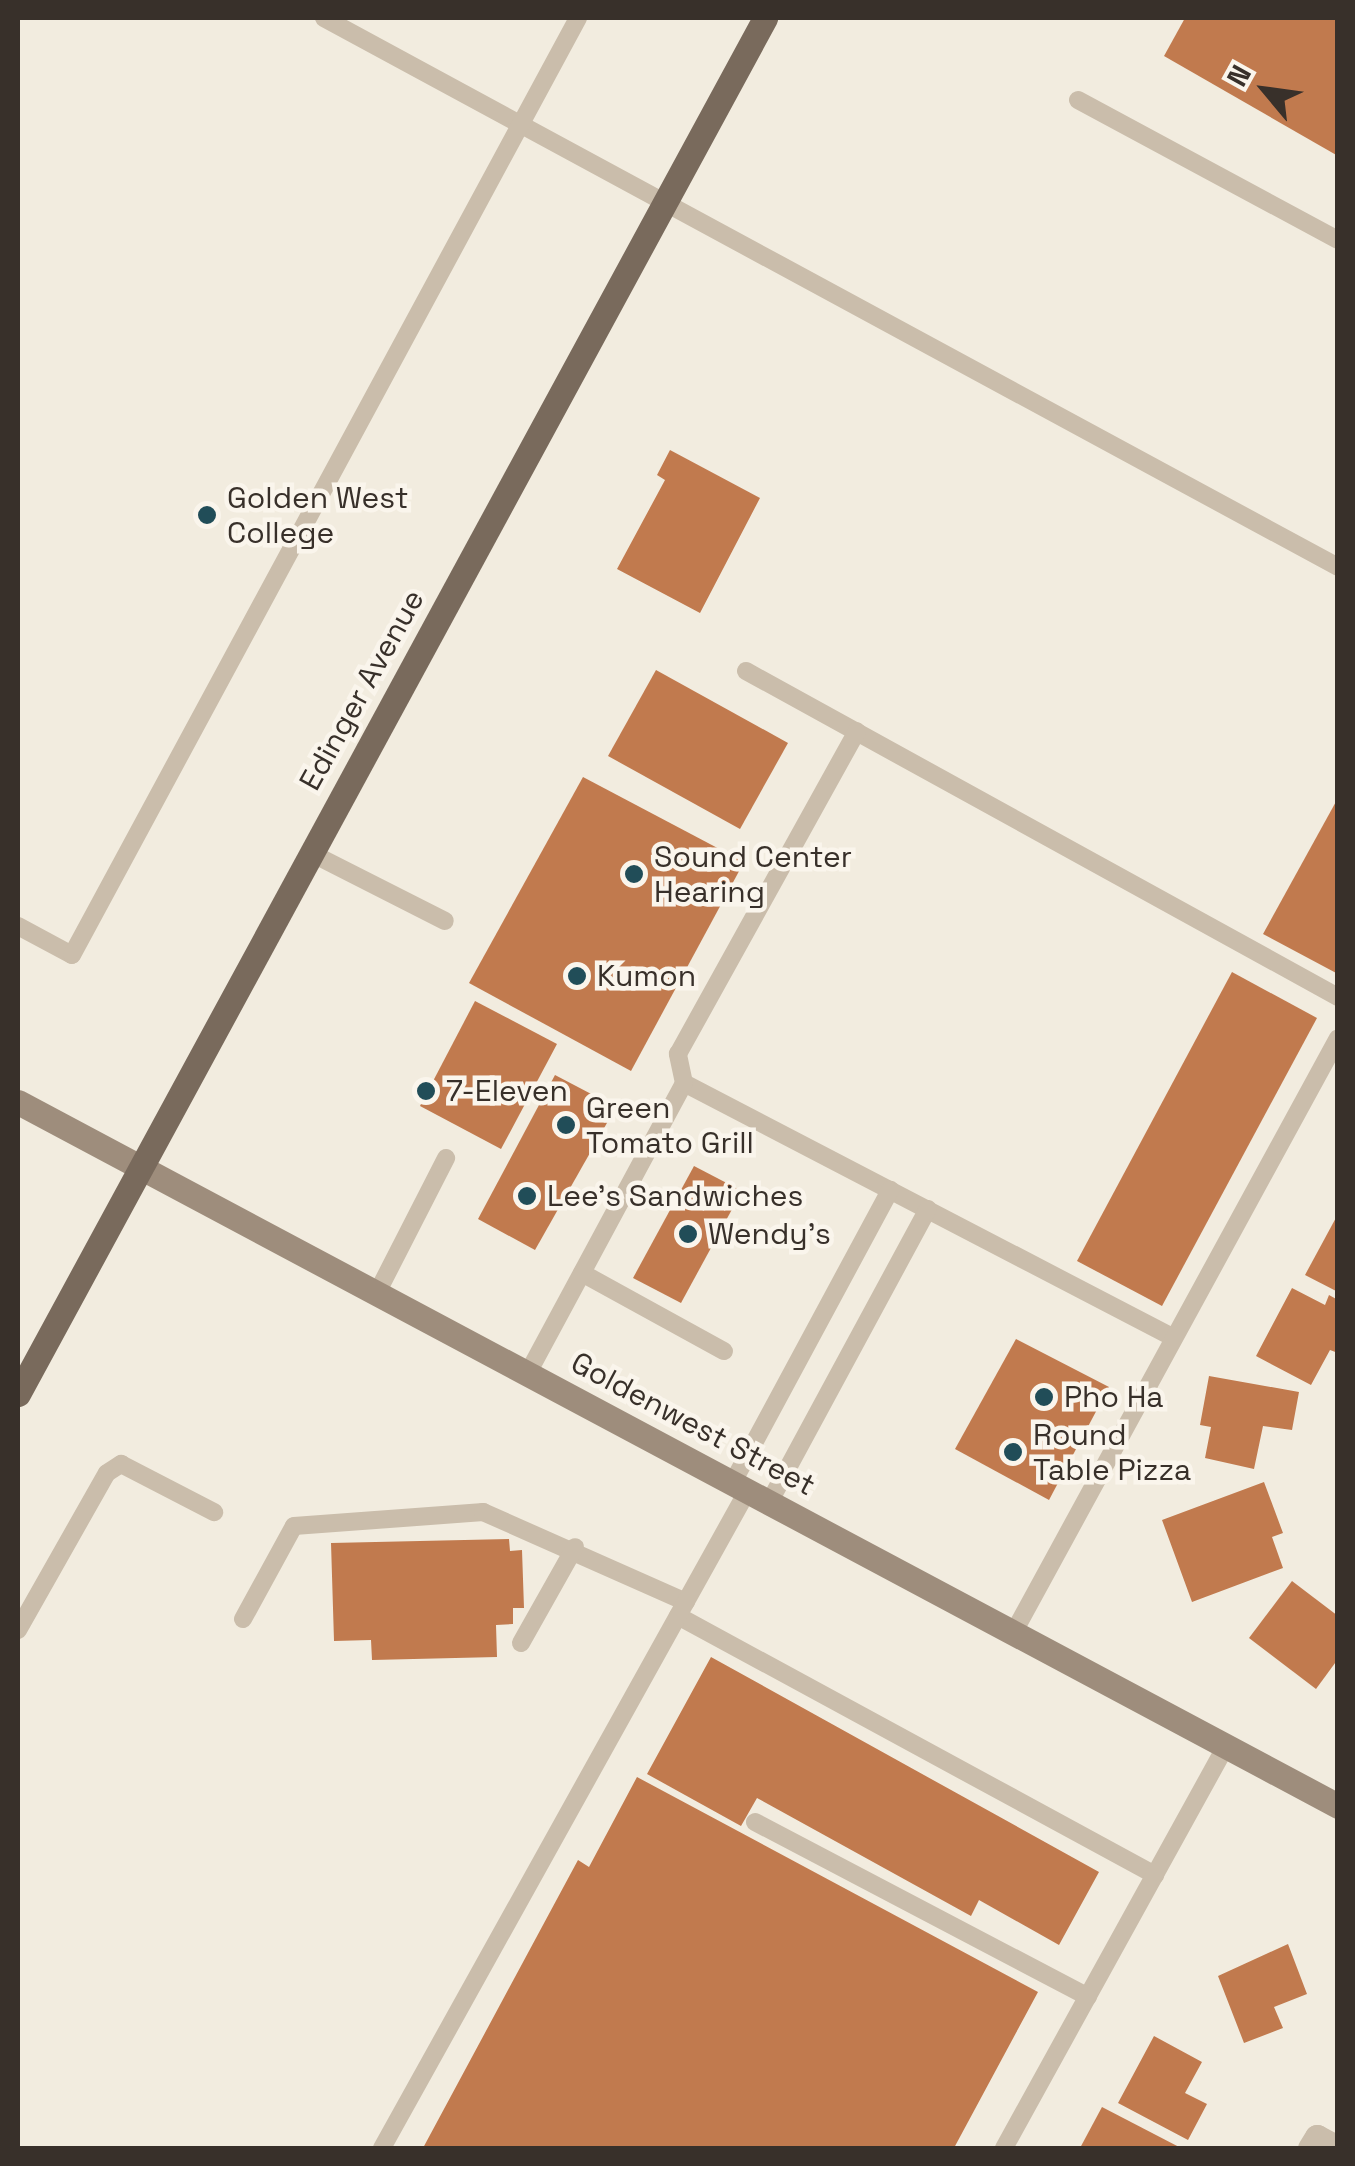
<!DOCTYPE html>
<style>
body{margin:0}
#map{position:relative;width:1355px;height:2166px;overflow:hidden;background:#f2ecdf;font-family:"Space Grotesk",sans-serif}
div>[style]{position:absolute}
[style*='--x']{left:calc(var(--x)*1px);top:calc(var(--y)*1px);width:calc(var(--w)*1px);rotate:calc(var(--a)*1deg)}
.building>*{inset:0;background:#c17a4e}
.lane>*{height:18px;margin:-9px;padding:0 9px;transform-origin:9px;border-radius:9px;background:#cabdab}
.street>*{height:25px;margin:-12.5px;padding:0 12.5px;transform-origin:12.5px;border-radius:12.5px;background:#cabdab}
.secondary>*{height:25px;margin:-12.5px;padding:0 12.5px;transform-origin:12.5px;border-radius:12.5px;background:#9e8d7c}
.primary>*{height:25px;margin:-12.5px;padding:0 12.5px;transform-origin:12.5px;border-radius:12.5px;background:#796a5c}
.dots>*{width:28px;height:28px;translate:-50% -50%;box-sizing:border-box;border:5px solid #faf5ec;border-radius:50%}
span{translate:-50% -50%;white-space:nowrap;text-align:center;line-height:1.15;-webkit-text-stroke:9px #faf5ec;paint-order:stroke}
.poi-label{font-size:30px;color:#38302a}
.left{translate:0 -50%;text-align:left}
.street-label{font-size:30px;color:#38302a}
.frame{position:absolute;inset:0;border:20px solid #38302a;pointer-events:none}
.north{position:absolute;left:1215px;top:40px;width:100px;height:100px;-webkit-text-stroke:8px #faf5ec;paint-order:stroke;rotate:299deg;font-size:28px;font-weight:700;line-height:40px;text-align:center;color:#38302a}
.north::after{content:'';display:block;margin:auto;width:35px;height:45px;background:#38302a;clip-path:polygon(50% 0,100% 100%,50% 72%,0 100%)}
</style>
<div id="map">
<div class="building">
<i style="clip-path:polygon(1185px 18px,1338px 18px,1338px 156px,1164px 56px)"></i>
<i style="clip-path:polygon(670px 450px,760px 498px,700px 613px,617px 569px,665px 480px,657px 475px)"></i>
<i style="clip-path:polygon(656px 670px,788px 743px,740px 829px,608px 756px)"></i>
<i style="clip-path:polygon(583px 777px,744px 862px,631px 1071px,469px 983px)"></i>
<i style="clip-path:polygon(1338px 798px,1338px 974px,1263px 934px)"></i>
<i style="clip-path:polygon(1232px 972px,1317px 1018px,1162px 1306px,1077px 1261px)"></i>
<i style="clip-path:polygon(475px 1001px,557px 1044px,501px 1149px,420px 1106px)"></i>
<i style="clip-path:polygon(555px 1075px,616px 1107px,535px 1250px,478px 1219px)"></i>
<i style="clip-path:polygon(694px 1166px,742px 1191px,681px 1303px,633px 1278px)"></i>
<i style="clip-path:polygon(1338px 1214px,1338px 1292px,1305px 1275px)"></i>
<i style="clip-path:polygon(1292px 1288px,1325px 1305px,1329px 1295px,1338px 1300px,1338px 1353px,1330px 1350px,1311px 1385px,1256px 1356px)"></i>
<i style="clip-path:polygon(1016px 1339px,1109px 1387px,1049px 1500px,955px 1449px)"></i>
<i style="clip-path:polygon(1209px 1376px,1299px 1392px,1292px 1430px,1263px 1426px,1254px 1469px,1205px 1458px,1211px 1427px,1200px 1425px)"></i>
<i style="clip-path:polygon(1264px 1482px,1283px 1533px,1272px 1537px,1283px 1568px,1192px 1602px,1162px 1520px)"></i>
<i style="clip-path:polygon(509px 1539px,510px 1551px,522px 1550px,524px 1608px,513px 1608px,513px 1624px,496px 1625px,497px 1657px,372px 1660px,371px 1640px,334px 1641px,331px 1543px)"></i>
<i style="clip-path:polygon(1292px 1581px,1338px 1616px,1338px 1659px,1316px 1689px,1249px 1638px)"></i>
<i style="clip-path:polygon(711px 1657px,1099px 1872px,1059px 1945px,979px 1900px,971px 1916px,757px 1798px,741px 1826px,647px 1774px)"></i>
<i style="clip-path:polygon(637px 1777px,1038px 1992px,954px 2148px,423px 2148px,578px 1860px,589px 1867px)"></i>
<i style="clip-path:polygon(1288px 1944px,1307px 1994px,1274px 2007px,1283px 2028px,1244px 2043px,1218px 1976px)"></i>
<i style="clip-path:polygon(1154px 2036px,1202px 2062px,1185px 2093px,1207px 2104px,1188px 2140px,1118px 2103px)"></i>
<i style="clip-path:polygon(1102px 2107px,1181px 2148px,1080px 2148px)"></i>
</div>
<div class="lane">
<i style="--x:324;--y:18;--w:1153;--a:28.43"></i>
<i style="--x:1078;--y:100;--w:295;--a:28.3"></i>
<i style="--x:746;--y:671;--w:676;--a:28.84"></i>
<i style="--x:311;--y:853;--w:150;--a:26.9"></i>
<i style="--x:18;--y:926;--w:61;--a:28.2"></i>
<i style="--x:72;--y:955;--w:1065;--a:-61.63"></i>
<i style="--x:684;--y:1083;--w:552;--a:27.49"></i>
<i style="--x:582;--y:1273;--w:162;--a:28.8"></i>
<i style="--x:376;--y:1295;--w:154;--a:-62.9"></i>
<i style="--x:528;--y:1373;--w:329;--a:-61.7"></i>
<i style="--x:684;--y:1083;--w:30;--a:-102"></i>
<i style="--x:678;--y:1054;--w:369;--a:-61"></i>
<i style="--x:733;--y:1482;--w:332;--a:-61.7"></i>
<i style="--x:770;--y:1501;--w:332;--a:-61.6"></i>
<i style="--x:678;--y:1616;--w:543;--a:28.5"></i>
<i style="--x:243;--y:1619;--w:106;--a:-61.3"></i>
<i style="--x:294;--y:1526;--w:190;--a:-4.2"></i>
<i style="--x:483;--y:1512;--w:222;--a:23.9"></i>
<i style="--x:18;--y:1630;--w:180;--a:-60.5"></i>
<i style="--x:107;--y:1473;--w:17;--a:-33"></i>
<i style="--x:121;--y:1464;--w:105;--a:27.3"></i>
<i style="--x:1015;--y:1630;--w:674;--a:-61.38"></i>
<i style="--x:521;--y:1643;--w:110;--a:-60.6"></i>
<i style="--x:755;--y:1822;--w:376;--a:27.7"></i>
<i style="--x:382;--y:2148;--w:753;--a:-60.92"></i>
<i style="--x:1004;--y:2148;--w:461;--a:-61.1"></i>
</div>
<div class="street">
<i style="--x:1310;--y:2148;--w:13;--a:-58"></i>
<i style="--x:1317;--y:2137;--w:24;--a:28"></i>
</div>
<div class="secondary">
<i style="--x:18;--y:1102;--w:1496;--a:28.07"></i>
</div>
<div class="primary">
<i style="--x:18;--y:1394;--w:1566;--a:-61.5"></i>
</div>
<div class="dots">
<i style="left:207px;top:515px;background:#214d58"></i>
<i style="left:634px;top:874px;background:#214d58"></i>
<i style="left:577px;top:976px;background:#214d58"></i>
<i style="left:426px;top:1091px;background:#214d58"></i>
<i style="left:566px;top:1125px;background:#214d58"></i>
<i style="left:527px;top:1196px;background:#214d58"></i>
<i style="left:688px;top:1234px;background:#214d58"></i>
<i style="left:1044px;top:1397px;background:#214d58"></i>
<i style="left:1013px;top:1452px;background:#214d58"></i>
</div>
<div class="poi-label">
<span class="left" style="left:227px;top:515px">Golden West<br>College</span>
<span class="left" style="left:654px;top:874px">Sound Center<br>Hearing</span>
<span class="left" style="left:597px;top:976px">Kumon</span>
<span class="left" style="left:446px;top:1091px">7-Eleven</span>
<span class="left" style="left:586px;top:1125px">Green<br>Tomato Grill</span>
<span class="left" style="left:547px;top:1196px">Lee's Sandwiches</span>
<span class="left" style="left:708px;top:1234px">Wendy's</span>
<span class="left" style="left:1064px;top:1397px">Pho Ha</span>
<span class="left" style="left:1033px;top:1452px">Round<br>Table Pizza</span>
</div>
<div class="street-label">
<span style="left:362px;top:690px;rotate:-61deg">Edinger Avenue</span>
<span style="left:693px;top:1424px;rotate:28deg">Goldenwest Street</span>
</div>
<div class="frame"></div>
<div class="north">N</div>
</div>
